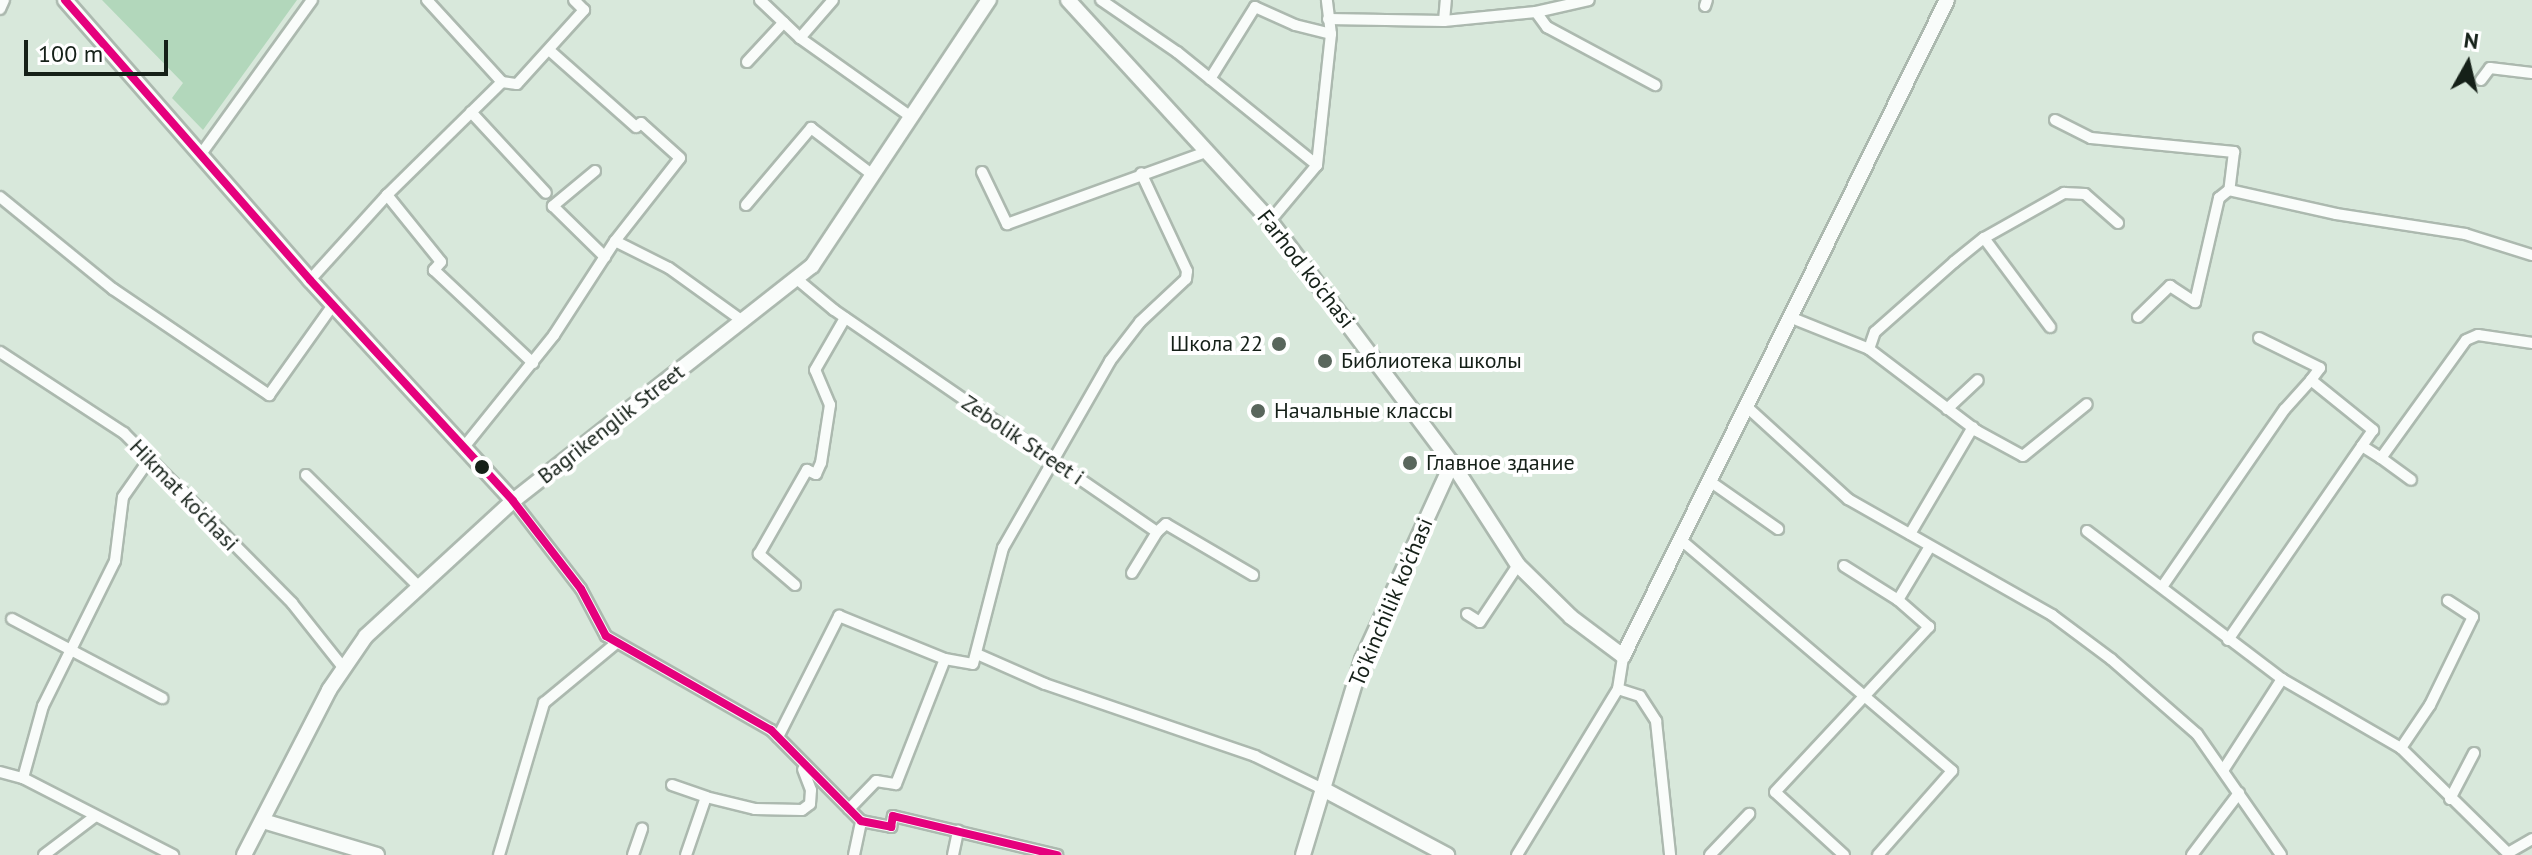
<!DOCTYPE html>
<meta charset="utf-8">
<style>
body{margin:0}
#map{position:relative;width:2532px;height:855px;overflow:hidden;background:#d8e8db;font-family:"PT Sans",sans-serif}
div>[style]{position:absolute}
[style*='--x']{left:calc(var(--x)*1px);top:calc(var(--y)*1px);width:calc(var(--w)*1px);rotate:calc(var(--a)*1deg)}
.green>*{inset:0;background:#b2d7bb}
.roads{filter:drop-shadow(2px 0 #acb9af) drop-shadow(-2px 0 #acb9af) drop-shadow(0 2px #acb9af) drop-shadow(0 -2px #acb9af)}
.street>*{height:10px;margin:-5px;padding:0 5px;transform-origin:5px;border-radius:5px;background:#f9fcfa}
.secondary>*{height:14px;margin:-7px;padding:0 7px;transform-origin:7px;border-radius:7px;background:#f9fcfa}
.bus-1>*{height:8px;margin:-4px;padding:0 4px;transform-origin:4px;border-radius:4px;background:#e5007d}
.dots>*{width:22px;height:22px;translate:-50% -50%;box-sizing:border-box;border:4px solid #fff;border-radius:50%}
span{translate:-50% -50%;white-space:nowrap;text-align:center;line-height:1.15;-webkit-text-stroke:8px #fff;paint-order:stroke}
.street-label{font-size:22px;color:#152018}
.poi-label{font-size:22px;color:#152018}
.right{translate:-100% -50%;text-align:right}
.left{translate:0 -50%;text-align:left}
.north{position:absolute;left:2428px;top:24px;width:80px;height:80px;-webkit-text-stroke:6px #fff;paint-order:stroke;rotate:8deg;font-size:22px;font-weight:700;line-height:32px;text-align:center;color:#152018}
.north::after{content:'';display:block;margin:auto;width:28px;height:36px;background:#152018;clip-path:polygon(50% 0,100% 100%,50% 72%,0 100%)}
.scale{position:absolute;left:24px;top:40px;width:144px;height:36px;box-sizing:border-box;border:4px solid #152018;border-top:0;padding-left:10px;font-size:24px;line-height:28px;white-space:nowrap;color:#152018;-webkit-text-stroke:6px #fff;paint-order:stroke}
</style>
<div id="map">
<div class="green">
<i style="clip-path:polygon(102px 0,297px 0,203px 130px,172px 98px,183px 83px)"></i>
</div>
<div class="roads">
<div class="street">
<i style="--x:427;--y:0;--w:111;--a:47.6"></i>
<i style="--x:502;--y:82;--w:15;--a:8"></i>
<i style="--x:517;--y:84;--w:100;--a:-47.8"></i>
<i style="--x:584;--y:10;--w:14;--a:-135"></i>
<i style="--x:760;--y:0;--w:55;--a:43.5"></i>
<i style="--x:800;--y:38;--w:136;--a:35.4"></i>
<i style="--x:1101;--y:0;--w:92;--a:34.4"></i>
<i style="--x:1177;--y:52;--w:180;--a:38.9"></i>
<i style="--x:1705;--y:6;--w:6;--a:-72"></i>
<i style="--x:0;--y:9;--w:10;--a:-66"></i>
<i style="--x:1536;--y:12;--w:19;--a:54"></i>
<i style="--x:1547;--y:27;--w:123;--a:28.2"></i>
<i style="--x:1328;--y:19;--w:116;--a:1"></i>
<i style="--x:1444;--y:21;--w:92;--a:-5.6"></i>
<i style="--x:1536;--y:12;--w:54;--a:-12.8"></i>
<i style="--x:1444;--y:21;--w:21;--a:-85"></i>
<i style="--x:800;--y:38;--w:50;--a:-49"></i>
<i style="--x:747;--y:62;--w:54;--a:-47.2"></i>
<i style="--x:1210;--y:79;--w:85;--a:-58"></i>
<i style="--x:1255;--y:7;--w:44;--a:24.2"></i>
<i style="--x:1295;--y:25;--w:37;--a:14"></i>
<i style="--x:2481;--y:80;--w:15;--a:-53"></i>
<i style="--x:2490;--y:68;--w:42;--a:6.8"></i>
<i style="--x:471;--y:112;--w:110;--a:47.2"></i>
<i style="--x:2055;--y:120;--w:40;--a:26.6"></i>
<i style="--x:2091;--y:138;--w:144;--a:5.6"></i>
<i style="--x:2234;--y:152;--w:38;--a:97"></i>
<i style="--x:201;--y:154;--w:190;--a:-54.2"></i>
<i style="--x:595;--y:171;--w:55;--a:140.2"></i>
<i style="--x:553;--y:206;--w:73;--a:44.4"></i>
<i style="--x:982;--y:172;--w:58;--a:64.3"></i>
<i style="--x:1007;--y:224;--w:212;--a:-19.9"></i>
<i style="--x:387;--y:195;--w:86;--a:51.1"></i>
<i style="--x:441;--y:262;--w:11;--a:131"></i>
<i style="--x:434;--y:270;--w:136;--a:43.2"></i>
<i style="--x:0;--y:197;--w:146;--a:39.2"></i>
<i style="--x:113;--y:289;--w:189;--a:34.2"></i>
<i style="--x:269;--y:395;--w:110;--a:-54.6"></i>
<i style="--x:746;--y:205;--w:101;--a:-49.8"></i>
<i style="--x:811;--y:128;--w:78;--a:37.2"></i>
<i style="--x:1270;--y:221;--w:73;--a:-50"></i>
<i style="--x:1317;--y:165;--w:132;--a:-83.9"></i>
<i style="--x:1331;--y:34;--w:34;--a:-97"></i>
<i style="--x:1984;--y:238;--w:111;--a:53.4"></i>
<i style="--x:615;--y:241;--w:60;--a:26.6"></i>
<i style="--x:669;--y:268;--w:92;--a:35.8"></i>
<i style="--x:310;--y:280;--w:115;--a:-47.8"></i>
<i style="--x:387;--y:195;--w:161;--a:-44.5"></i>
<i style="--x:798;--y:280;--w:47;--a:39.8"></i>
<i style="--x:834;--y:310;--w:392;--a:34.5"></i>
<i style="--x:1157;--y:532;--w:12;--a:-42"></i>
<i style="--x:1166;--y:524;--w:101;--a:30.4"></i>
<i style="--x:2138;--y:317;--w:45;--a:-44.1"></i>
<i style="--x:2170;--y:286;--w:30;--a:33"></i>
<i style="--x:2195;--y:302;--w:107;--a:-77"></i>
<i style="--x:2219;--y:198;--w:13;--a:-39"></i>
<i style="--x:2229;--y:190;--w:110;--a:12.6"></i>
<i style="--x:2336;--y:214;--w:131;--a:8.8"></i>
<i style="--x:2465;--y:234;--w:70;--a:17.4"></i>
<i style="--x:1792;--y:318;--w:83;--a:21.9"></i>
<i style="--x:1869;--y:349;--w:136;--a:37.2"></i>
<i style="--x:1977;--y:431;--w:52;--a:28.5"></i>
<i style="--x:2023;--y:456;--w:82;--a:-39.1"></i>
<i style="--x:2259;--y:338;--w:68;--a:26.2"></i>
<i style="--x:2320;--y:368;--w:15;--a:127"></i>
<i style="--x:1869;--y:349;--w:18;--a:-71"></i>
<i style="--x:1875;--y:332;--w:106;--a:-41.5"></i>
<i style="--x:1954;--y:262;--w:38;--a:-39"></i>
<i style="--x:1984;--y:238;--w:92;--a:-29.4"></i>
<i style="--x:2064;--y:193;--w:21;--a:3"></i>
<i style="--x:2085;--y:194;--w:44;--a:41.3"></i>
<i style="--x:0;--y:352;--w:148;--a:33.2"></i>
<i style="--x:124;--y:433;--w:239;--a:45.3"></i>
<i style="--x:292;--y:603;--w:80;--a:51.6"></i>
<i style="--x:1747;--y:407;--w:137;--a:42.3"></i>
<i style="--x:1848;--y:499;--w:235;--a:29.6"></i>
<i style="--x:2052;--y:615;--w:74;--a:36.7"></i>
<i style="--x:2111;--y:659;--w:114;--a:41.1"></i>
<i style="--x:2197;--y:734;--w:147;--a:55.2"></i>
<i style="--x:1947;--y:409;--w:42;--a:-43.1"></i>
<i style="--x:464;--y:447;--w:144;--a:-51.2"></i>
<i style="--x:554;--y:335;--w:112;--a:-57"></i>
<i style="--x:615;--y:241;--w:105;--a:-51.9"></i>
<i style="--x:680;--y:158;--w:52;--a:-138.1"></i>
<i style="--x:641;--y:123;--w:6;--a:141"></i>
<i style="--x:636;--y:127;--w:116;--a:-138.5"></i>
<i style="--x:2381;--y:458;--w:37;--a:36"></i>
<i style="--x:306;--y:475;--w:159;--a:44.7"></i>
<i style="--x:1711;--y:482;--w:82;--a:35"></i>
<i style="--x:513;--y:501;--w:111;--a:52.3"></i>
<i style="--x:581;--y:589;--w:53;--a:62"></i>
<i style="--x:606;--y:636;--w:190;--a:29.7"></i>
<i style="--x:771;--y:730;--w:128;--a:45.3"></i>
<i style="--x:861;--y:821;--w:31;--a:11"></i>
<i style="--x:891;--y:827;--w:11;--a:-80"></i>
<i style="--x:893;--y:816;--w:169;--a:13.4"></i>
<i style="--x:2087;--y:531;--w:245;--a:37.2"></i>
<i style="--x:2282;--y:679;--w:138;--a:30.1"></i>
<i style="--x:2401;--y:748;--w:150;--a:44.5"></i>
<i style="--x:2508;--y:853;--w:28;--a:-30"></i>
<i style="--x:1910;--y:534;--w:124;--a:-59.5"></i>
<i style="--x:1681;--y:540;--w:356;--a:40.4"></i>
<i style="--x:1952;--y:771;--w:112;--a:131.4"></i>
<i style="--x:1844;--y:566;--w:64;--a:32.2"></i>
<i style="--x:1898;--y:600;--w:61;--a:-59.2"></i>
<i style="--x:1132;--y:573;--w:48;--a:-58.6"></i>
<i style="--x:795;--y:585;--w:48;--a:-139.3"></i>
<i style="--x:759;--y:554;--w:97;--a:-60.3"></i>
<i style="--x:807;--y:470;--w:10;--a:24"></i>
<i style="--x:816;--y:474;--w:12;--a:-66"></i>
<i style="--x:821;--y:463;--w:59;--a:-81.2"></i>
<i style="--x:830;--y:405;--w:38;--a:-113"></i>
<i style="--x:815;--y:370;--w:60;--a:-60"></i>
<i style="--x:2162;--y:587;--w:216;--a:-55.4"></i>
<i style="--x:2285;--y:409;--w:39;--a:-48"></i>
<i style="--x:2311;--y:380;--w:80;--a:38.9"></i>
<i style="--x:2373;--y:430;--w:19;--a:125"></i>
<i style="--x:1467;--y:614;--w:15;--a:32"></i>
<i style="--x:1480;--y:622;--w:69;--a:-56.3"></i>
<i style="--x:12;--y:619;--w:170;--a:27.8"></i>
<i style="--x:2228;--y:640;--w:236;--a:-55.4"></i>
<i style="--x:2362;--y:446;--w:22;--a:32"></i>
<i style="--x:2381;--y:458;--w:145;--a:-54.2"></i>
<i style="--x:2466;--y:340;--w:13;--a:-23"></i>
<i style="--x:2478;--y:335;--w:55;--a:8.4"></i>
<i style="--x:977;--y:654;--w:74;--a:23.8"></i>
<i style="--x:1045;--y:684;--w:222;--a:18.9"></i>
<i style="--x:1255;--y:756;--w:73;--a:25.9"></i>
<i style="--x:1618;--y:689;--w:23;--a:18"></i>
<i style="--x:1640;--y:696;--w:30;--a:57"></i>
<i style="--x:1656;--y:721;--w:135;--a:84"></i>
<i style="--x:778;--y:737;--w:136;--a:-63.2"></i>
<i style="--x:839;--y:616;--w:114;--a:22.1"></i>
<i style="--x:945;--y:659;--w:28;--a:10"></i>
<i style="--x:973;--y:664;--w:120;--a:-75.5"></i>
<i style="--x:1003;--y:548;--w:215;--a:-60.2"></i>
<i style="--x:1110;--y:361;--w:49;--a:-52.4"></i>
<i style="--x:1140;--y:322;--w:63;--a:-43.1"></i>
<i style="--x:1186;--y:279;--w:8;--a:-83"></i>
<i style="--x:1187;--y:271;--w:108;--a:-115.1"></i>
<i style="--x:2401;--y:748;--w:52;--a:-56"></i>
<i style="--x:2430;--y:705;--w:98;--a:-64"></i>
<i style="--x:2473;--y:617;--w:30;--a:-147"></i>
<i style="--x:2224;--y:769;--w:107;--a:-57.2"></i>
<i style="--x:0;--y:772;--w:24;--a:15"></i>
<i style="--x:23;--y:778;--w:169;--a:27.2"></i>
<i style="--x:23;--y:778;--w:75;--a:-74.5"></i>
<i style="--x:43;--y:706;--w:162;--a:-63.6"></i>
<i style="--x:115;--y:561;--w:64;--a:-82.9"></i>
<i style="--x:123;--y:497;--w:45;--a:-54.9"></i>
<i style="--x:672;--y:785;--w:36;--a:19"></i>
<i style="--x:2450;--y:799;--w:52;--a:-62.4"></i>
<i style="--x:849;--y:809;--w:39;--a:-46"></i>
<i style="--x:876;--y:781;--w:20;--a:9"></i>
<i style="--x:896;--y:784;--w:134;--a:-68.6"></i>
<i style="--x:44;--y:855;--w:63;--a:-37.2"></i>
<i style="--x:499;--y:855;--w:159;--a:-73.5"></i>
<i style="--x:544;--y:703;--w:92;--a:-39.7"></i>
<i style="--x:633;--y:855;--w:28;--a:-71"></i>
<i style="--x:686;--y:855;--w:61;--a:-71"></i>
<i style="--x:706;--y:797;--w:50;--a:13.8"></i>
<i style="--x:755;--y:809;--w:47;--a:1.2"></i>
<i style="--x:802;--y:810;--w:10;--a:-37"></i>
<i style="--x:810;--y:804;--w:14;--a:-86"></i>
<i style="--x:811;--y:790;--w:22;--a:-111"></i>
<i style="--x:854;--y:855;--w:35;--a:-78"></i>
<i style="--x:953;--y:855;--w:25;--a:-78"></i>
<i style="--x:1517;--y:855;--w:194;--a:-58.7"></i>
<i style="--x:1618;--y:689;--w:33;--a:-81"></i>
<i style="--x:1710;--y:855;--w:57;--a:-46.4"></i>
<i style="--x:1844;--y:855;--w:93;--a:-137.6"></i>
<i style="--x:1775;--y:792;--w:226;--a:-47"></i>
<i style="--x:1929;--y:627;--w:41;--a:-138.9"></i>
<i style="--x:2192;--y:855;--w:78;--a:-52.8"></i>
</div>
<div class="secondary">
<i style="--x:65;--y:0;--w:372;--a:48.8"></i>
<i style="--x:310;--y:280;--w:300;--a:47.4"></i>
<i style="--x:1068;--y:0;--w:294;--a:47.5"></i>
<i style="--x:1267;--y:217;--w:308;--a:53.1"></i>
<i style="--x:1452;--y:463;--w:121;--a:57.1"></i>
<i style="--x:1518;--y:565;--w:74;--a:44.5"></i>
<i style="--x:1571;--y:617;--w:65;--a:36.9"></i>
<i style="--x:1623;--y:656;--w:732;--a:-63.72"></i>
<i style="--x:1321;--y:788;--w:143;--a:28"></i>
<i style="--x:263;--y:821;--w:119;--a:16.6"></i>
<i style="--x:244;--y:855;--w:186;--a:-62.7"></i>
<i style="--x:329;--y:690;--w:65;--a:-55.6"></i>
<i style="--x:366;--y:636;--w:200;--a:-42.6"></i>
<i style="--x:513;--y:501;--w:380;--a:-38.2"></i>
<i style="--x:812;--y:266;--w:320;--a:-56.4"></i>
<i style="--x:1303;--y:855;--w:204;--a:-73.2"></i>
<i style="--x:1362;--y:660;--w:217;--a:-65.4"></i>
</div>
</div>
<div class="bus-1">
<i style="--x:65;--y:0;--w:372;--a:48.8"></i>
<i style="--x:310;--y:280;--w:300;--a:47.4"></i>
<i style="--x:513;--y:501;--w:111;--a:52.3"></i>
<i style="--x:581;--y:589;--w:53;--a:62"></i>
<i style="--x:606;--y:636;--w:190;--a:29.7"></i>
<i style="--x:771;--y:730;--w:128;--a:45.3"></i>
<i style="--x:861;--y:821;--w:31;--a:11"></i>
<i style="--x:891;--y:827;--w:11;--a:-80"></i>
<i style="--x:893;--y:816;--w:169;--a:13.4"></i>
</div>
<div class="dots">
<i style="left:1279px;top:344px;background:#59665c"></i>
<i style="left:1325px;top:361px;background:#59665c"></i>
<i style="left:1258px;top:411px;background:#59665c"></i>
<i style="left:1410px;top:463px;background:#59665c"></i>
<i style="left:482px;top:467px;background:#152018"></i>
</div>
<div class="street-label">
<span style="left:1306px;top:269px;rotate:52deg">Farhod ko'chasi</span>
<span style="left:611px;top:424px;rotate:-38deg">Bagrikenglik Street</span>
<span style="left:1023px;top:440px;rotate:34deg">Zebolik Street i</span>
<span style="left:184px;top:495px;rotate:46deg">Hikmat ko'chasi</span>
<span style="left:1391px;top:602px;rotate:-67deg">To'kinchilik ko'chasi</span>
</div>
<div class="poi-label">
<span class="right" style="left:1263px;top:344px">Школа 22</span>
<span class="left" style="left:1341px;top:361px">Библиотека школы</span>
<span class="left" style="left:1274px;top:411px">Начальные классы</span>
<span class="left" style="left:1426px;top:463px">Главное здание</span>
</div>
<div class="north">N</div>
<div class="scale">100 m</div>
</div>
